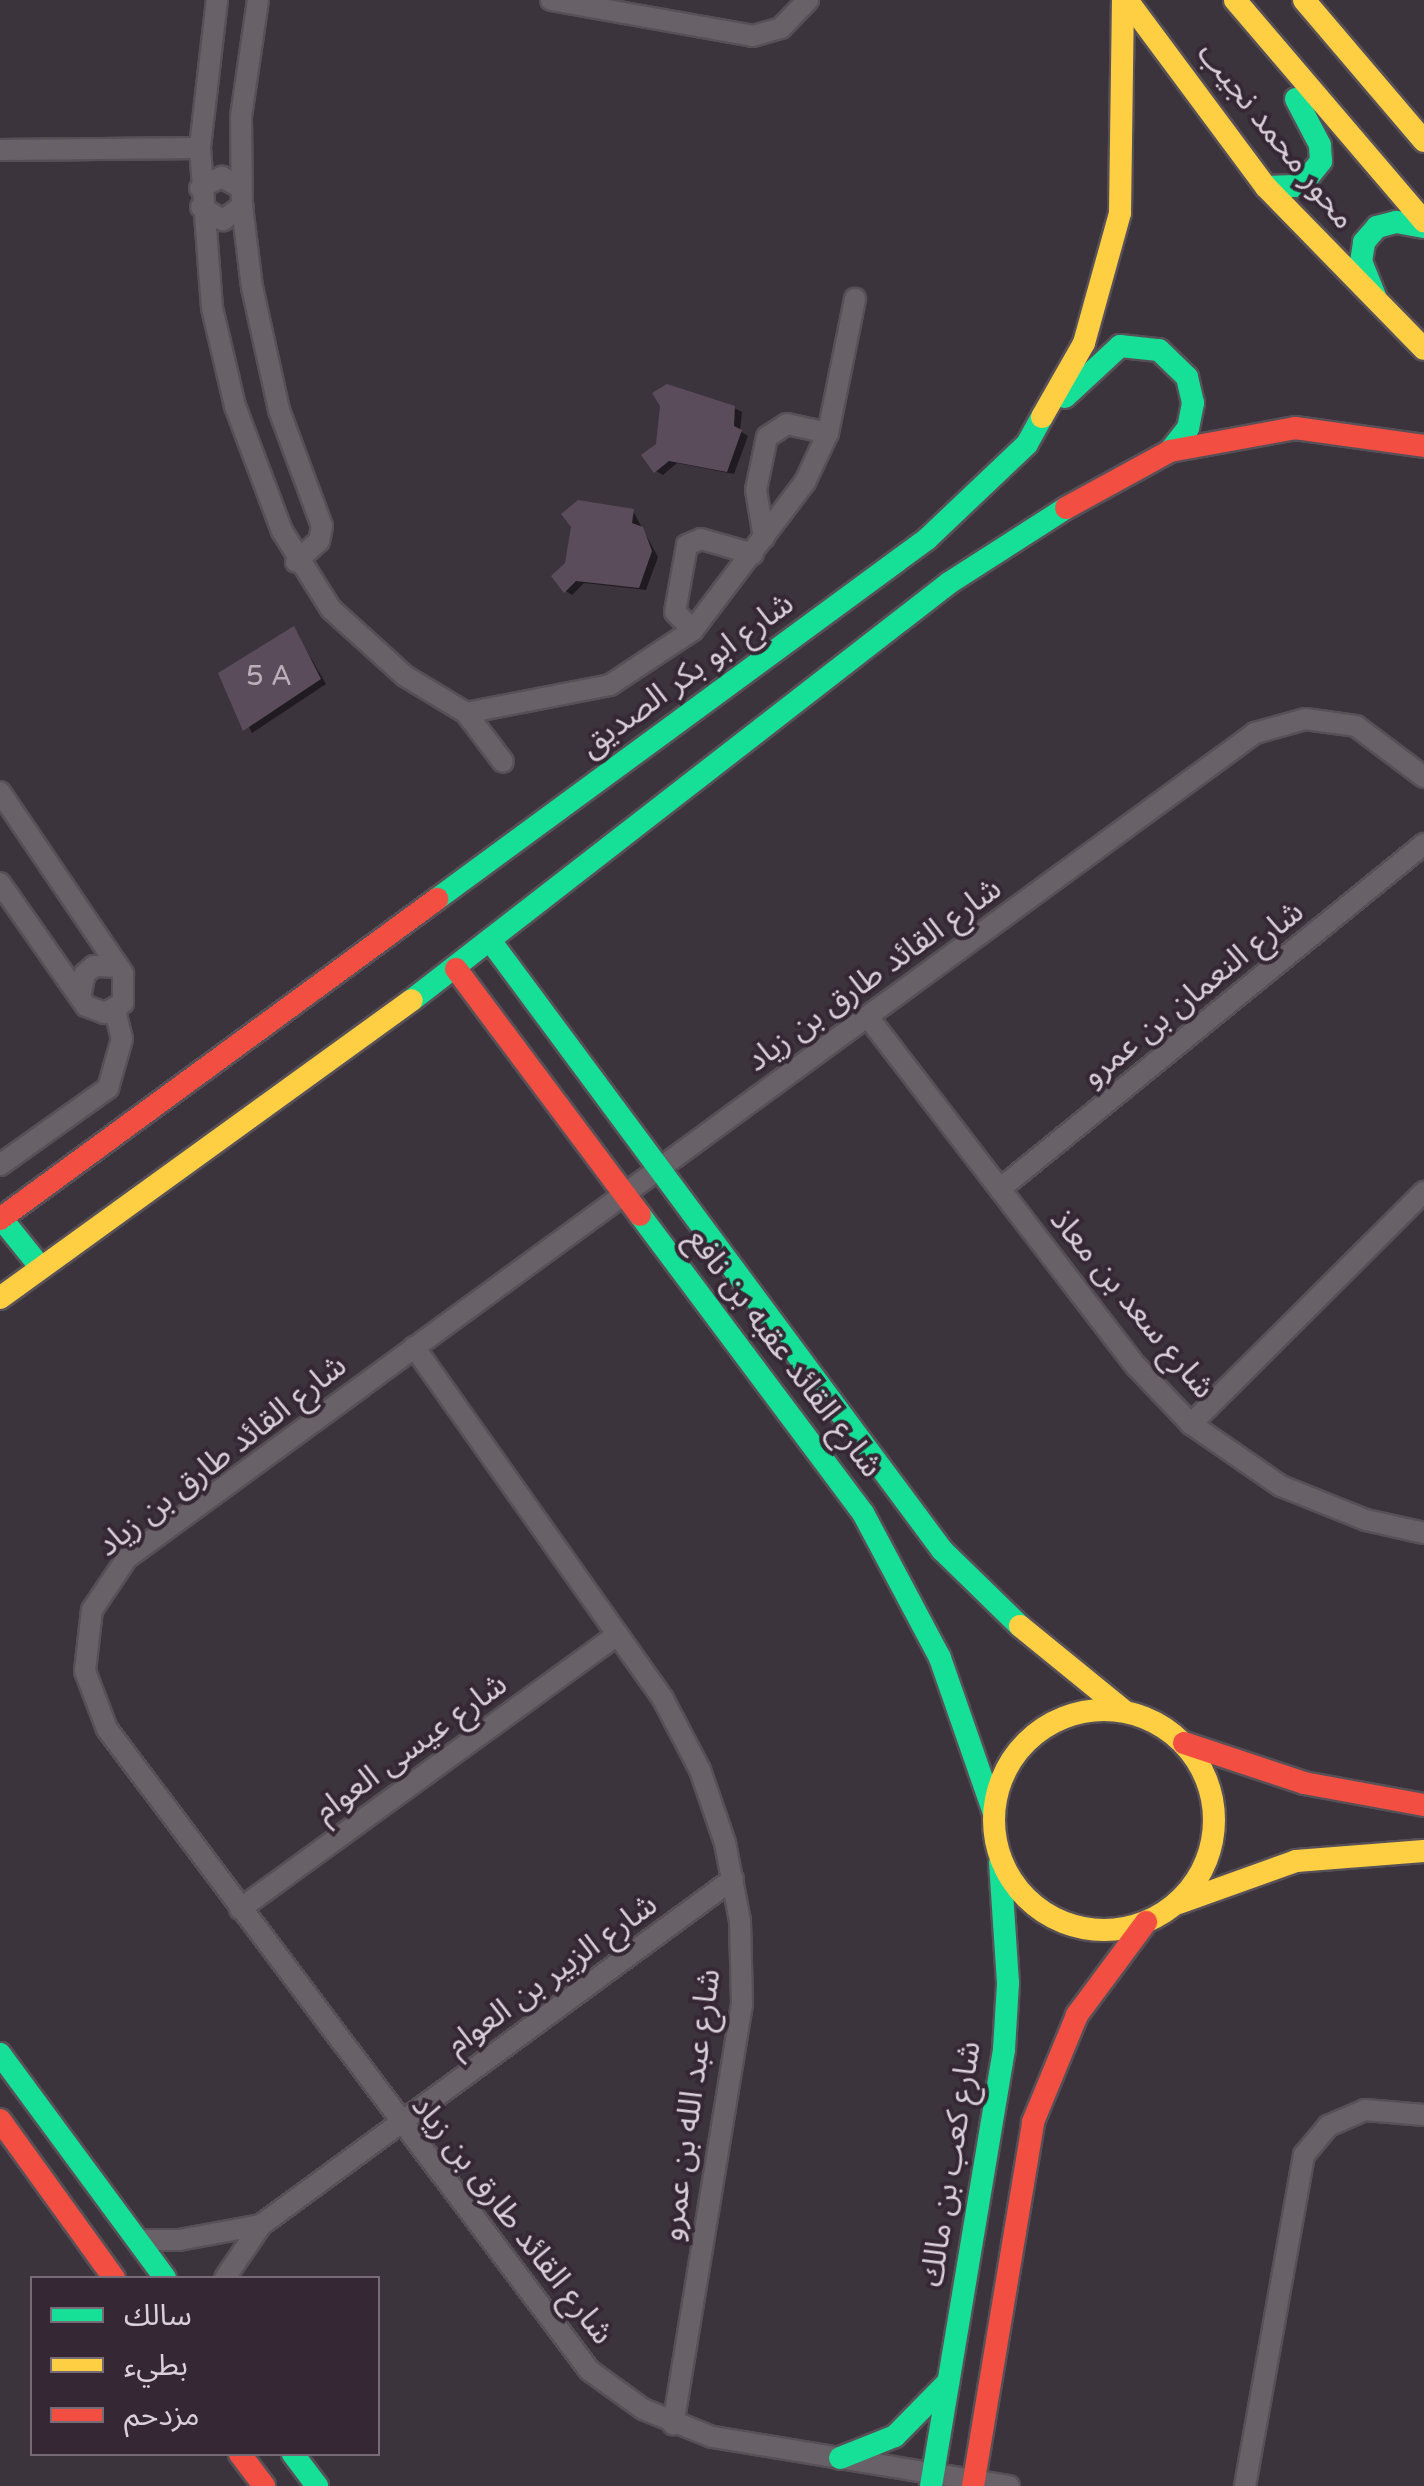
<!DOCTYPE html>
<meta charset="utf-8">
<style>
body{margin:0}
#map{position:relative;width:1424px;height:2486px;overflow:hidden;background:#3c343c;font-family:"Varela Round","Noto Sans Arabic",sans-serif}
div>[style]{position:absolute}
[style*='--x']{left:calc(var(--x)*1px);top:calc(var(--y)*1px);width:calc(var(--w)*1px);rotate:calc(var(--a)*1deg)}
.shadow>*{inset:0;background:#0007}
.building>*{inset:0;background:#5b4c5b}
.roads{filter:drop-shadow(2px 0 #575057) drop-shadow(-2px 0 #575057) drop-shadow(0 2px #575057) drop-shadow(0 -2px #575057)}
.street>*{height:20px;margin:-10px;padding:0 10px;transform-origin:10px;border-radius:10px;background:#686268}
.fast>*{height:22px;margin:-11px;padding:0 11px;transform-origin:11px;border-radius:11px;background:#16e098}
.slow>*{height:22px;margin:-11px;padding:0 11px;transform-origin:11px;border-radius:11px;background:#ffcf43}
.slow>.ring{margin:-11px;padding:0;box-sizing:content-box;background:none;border:22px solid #ffcf43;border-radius:50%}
.jam>*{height:22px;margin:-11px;padding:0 11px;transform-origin:11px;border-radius:11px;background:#f24e42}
span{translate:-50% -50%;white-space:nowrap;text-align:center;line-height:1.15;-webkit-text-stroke:8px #362735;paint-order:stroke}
.number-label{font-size:28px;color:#baafba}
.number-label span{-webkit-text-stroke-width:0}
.street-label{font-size:32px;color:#d9d0d9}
.legend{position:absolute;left:30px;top:2276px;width:350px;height:180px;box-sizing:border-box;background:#362735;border:2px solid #776b77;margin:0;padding:12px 18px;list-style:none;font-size:30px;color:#d9d0d9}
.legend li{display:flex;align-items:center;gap:20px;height:50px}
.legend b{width:50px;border:2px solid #776b77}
</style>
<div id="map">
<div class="shadow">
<i style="clip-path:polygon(734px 408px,742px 412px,740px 431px,748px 436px,734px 474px,677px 463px,663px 475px,656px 471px)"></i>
<i style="clip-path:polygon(633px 511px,658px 557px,646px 590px,584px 583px,572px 595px,566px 591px,554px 576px)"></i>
<i style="clip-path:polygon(294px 629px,326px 684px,252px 733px,222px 674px)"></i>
</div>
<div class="building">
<i style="clip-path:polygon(667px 384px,735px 406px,734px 426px,742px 430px,727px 472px,669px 461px,654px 473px,641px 455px,656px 444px,660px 406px,652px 393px)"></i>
<i style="clip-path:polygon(578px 500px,634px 509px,632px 523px,643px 527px,652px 551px,639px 588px,576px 581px,564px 593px,551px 576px,565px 563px,571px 527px,561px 514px)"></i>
<i style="clip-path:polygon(294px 626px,321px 679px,243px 731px,218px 673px)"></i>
</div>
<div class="roads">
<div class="street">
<i style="--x:217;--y:0;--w:149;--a:96.6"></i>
<i style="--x:200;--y:148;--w:160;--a:85.7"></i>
<i style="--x:212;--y:308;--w:101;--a:76.8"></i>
<i style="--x:235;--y:406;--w:134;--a:69.4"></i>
<i style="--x:282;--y:531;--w:92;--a:57.9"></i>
<i style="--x:331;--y:609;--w:100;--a:42.2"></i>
<i style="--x:405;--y:676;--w:71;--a:31.2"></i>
<i style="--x:466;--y:713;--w:61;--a:52.9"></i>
<i style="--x:258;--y:0;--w:118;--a:98.3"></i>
<i style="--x:241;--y:117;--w:89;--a:89.4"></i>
<i style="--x:242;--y:206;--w:82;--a:83"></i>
<i style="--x:252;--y:287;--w:126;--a:77.6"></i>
<i style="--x:279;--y:410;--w:124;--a:69.7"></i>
<i style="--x:322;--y:526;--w:15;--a:101"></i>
<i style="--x:319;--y:541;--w:31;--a:138"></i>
<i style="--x:551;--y:0;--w:205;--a:10.1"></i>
<i style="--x:753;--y:36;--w:29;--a:-16"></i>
<i style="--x:781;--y:28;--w:39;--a:-46"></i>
<i style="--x:0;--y:150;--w:200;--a:-0.6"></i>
<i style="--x:200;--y:188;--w:25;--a:-27"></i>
<i style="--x:222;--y:177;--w:22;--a:30"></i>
<i style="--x:201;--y:207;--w:26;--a:31"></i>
<i style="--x:223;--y:220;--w:24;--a:-36"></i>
<i style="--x:764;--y:538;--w:49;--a:-99.5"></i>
<i style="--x:756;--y:490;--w:54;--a:-78.3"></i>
<i style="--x:767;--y:437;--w:24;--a:-33"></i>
<i style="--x:787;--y:424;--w:42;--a:12.4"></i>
<i style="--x:693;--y:630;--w:25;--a:-135"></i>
<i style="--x:675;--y:612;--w:68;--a:-79.8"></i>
<i style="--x:687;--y:545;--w:15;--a:-23"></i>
<i style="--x:701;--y:539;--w:54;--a:16.1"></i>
<i style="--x:466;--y:713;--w:147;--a:-11"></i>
<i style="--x:610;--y:685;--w:100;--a:-33.5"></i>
<i style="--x:693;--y:630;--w:186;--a:-52.9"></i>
<i style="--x:805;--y:482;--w:54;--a:-64.9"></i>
<i style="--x:828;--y:433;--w:137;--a:-78.6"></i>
<i style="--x:0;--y:792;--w:220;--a:55.9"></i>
<i style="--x:123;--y:974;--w:29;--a:90"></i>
<i style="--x:123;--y:1003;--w:21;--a:151"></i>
<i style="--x:105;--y:1013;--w:20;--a:-160"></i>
<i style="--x:86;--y:1006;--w:150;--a:-125"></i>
<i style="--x:80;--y:997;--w:24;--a:-78"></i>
<i style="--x:85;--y:974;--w:12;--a:-42"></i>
<i style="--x:94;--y:966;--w:23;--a:2"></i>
<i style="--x:868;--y:1017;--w:441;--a:52.5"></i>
<i style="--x:1137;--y:1367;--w:79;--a:46.5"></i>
<i style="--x:1191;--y:1424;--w:109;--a:34.6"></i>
<i style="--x:1281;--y:1486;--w:92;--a:21.8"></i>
<i style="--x:1366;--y:1520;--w:59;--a:12.6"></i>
<i style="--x:0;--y:1165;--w:133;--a:-35.5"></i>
<i style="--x:108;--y:1088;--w:51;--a:-74.1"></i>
<i style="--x:122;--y:1039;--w:30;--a:-104"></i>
<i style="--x:1000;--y:1189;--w:547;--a:-39.13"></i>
<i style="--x:414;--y:1347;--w:431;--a:54.7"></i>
<i style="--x:663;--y:1699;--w:80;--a:62.5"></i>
<i style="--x:700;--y:1770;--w:77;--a:71.1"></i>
<i style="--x:725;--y:1843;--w:79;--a:79.1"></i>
<i style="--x:740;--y:1921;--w:83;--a:88.6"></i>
<i style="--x:742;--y:2004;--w:426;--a:99.3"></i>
<i style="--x:1191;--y:1424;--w:329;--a:-44.9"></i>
<i style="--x:240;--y:1909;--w:466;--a:-36"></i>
<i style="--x:137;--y:2240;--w:42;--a:0"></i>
<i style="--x:179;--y:2240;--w:83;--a:-10.4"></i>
<i style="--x:225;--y:2278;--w:64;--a:-55.8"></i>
<i style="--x:261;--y:2225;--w:585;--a:-36.24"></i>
<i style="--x:1009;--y:2486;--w:301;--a:-170.6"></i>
<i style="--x:712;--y:2437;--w:74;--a:-157.9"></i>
<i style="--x:643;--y:2409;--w:67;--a:-144.2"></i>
<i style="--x:589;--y:2370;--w:802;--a:-126.94"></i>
<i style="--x:107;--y:1729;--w:62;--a:-110.8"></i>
<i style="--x:85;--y:1671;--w:61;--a:-83.5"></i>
<i style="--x:92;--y:1610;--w:63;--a:-56.1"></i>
<i style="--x:127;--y:1558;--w:1398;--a:-36.18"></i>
<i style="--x:1255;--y:733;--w:52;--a:-15.6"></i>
<i style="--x:1305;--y:719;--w:51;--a:7.8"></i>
<i style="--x:1356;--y:726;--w:85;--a:36.9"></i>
<i style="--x:1245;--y:2486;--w:336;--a:-79.9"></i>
<i style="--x:1304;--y:2155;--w:38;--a:-50"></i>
<i style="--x:1328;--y:2126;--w:40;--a:-23.4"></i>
<i style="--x:1365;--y:2110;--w:59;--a:4.8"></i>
</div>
<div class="fast">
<i style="--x:1266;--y:187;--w:35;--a:-2"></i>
<i style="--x:1301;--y:186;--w:32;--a:-51"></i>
<i style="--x:1321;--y:161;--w:16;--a:-94"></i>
<i style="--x:1320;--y:145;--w:52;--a:-117.6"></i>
<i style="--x:1375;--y:296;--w:37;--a:-112"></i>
<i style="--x:1361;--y:262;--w:20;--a:-81"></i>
<i style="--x:1364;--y:242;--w:20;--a:-49"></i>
<i style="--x:1377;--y:227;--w:20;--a:-15"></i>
<i style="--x:1396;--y:222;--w:28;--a:10"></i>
<i style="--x:1065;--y:397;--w:75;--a:-42.8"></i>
<i style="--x:1120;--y:346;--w:39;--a:6"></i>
<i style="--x:1159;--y:350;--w:39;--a:44"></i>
<i style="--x:1187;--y:377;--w:27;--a:77"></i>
<i style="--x:1193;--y:403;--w:25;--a:101"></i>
<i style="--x:1188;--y:428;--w:29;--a:128"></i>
<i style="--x:437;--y:899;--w:608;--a:-36.3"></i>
<i style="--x:927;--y:539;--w:138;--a:-43.5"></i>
<i style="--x:1027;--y:444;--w:31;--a:-61"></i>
<i style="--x:492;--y:943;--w:756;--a:53.45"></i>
<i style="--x:942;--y:1550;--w:109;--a:44.3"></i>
<i style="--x:412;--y:1000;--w:680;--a:-37.83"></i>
<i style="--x:949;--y:583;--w:139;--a:-32.7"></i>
<i style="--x:640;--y:1215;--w:372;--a:53.2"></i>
<i style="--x:863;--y:1513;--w:164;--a:62"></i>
<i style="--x:940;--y:1658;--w:164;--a:70.8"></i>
<i style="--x:1;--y:1218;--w:64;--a:51.3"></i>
<i style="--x:0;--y:2054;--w:278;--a:53.6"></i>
<i style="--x:293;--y:2454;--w:40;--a:53"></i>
<i style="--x:840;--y:2458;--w:59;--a:-21.8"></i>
<i style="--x:895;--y:2436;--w:76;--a:-45.5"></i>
<i style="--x:931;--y:2486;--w:443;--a:-80.5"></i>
<i style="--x:1004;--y:2049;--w:66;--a:-86.5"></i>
<i style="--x:1008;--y:1983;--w:120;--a:-93.8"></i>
</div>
<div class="slow">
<i style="--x:1127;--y:0;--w:233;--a:53.4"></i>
<i style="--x:1266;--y:187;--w:226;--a:45.7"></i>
<i style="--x:1235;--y:0;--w:291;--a:49.5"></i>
<i style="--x:1304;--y:0;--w:185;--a:49.6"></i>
<i style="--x:1042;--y:417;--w:85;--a:-60.4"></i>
<i style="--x:1084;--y:343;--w:135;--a:-74.5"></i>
<i style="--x:1120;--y:213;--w:213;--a:-89.2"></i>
<i style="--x:0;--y:1298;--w:508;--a:-35.88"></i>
<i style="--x:1020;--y:1626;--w:133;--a:39.2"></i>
<i class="ring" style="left:994px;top:1710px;width:198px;height:198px"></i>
<i style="--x:1179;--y:1903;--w:124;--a:-19.7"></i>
<i style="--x:1296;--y:1861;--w:128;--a:-4.5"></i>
</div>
<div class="jam">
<i style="--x:1066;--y:508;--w:119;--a:-28.7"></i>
<i style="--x:1170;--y:451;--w:127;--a:-10.4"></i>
<i style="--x:1295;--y:428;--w:130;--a:7.9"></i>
<i style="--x:456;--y:969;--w:307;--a:53.2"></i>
<i style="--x:0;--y:1219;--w:542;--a:-36.21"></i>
<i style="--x:1184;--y:1743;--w:126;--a:18.4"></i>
<i style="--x:1304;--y:1783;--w:122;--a:10.4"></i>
<i style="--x:0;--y:2120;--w:195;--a:54.2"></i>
<i style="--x:240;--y:2454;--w:40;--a:53"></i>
<i style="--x:973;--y:2486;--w:369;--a:-80.6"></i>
<i style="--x:1033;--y:2122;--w:116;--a:-67.6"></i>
<i style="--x:1077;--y:2015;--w:116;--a:-53.4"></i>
</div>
</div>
<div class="number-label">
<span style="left:269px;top:676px">5 A</span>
</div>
<div class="street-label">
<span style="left:1276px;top:136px;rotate:51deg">محور محمد نجيب</span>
<span style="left:687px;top:675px;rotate:-36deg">شارع ابو بكر الصديق</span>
<span style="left:874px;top:975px;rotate:-36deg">شارع القائد طارق بن زياد</span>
<span style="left:1193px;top:994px;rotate:-39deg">شارع النعمان بن عمرو</span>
<span style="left:1132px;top:1304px;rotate:50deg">شارع سعد بن معاذ</span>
<span style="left:784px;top:1353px;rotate:53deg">شارع القائد عقبه بن نافع</span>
<span style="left:222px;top:1456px;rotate:-38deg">شارع القائد طارق بن زياد</span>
<span style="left:411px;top:1748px;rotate:-36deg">شارع عيسى العوام</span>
<span style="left:552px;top:1975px;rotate:-36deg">شارع الزبير بن العوام</span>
<span style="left:691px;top:2105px;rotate:-82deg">شارع عبد الله بن عمرو</span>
<span style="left:951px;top:2164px;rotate:-81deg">شارع كعب بن مالك</span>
<span style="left:512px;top:2220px;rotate:52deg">شارع القائد طارق بن زياد</span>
</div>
<ul class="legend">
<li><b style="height:12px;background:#16e098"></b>سالك</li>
<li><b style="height:12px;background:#ffcf43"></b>بطيء</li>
<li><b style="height:12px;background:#f24e42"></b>مزدحم</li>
</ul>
</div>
